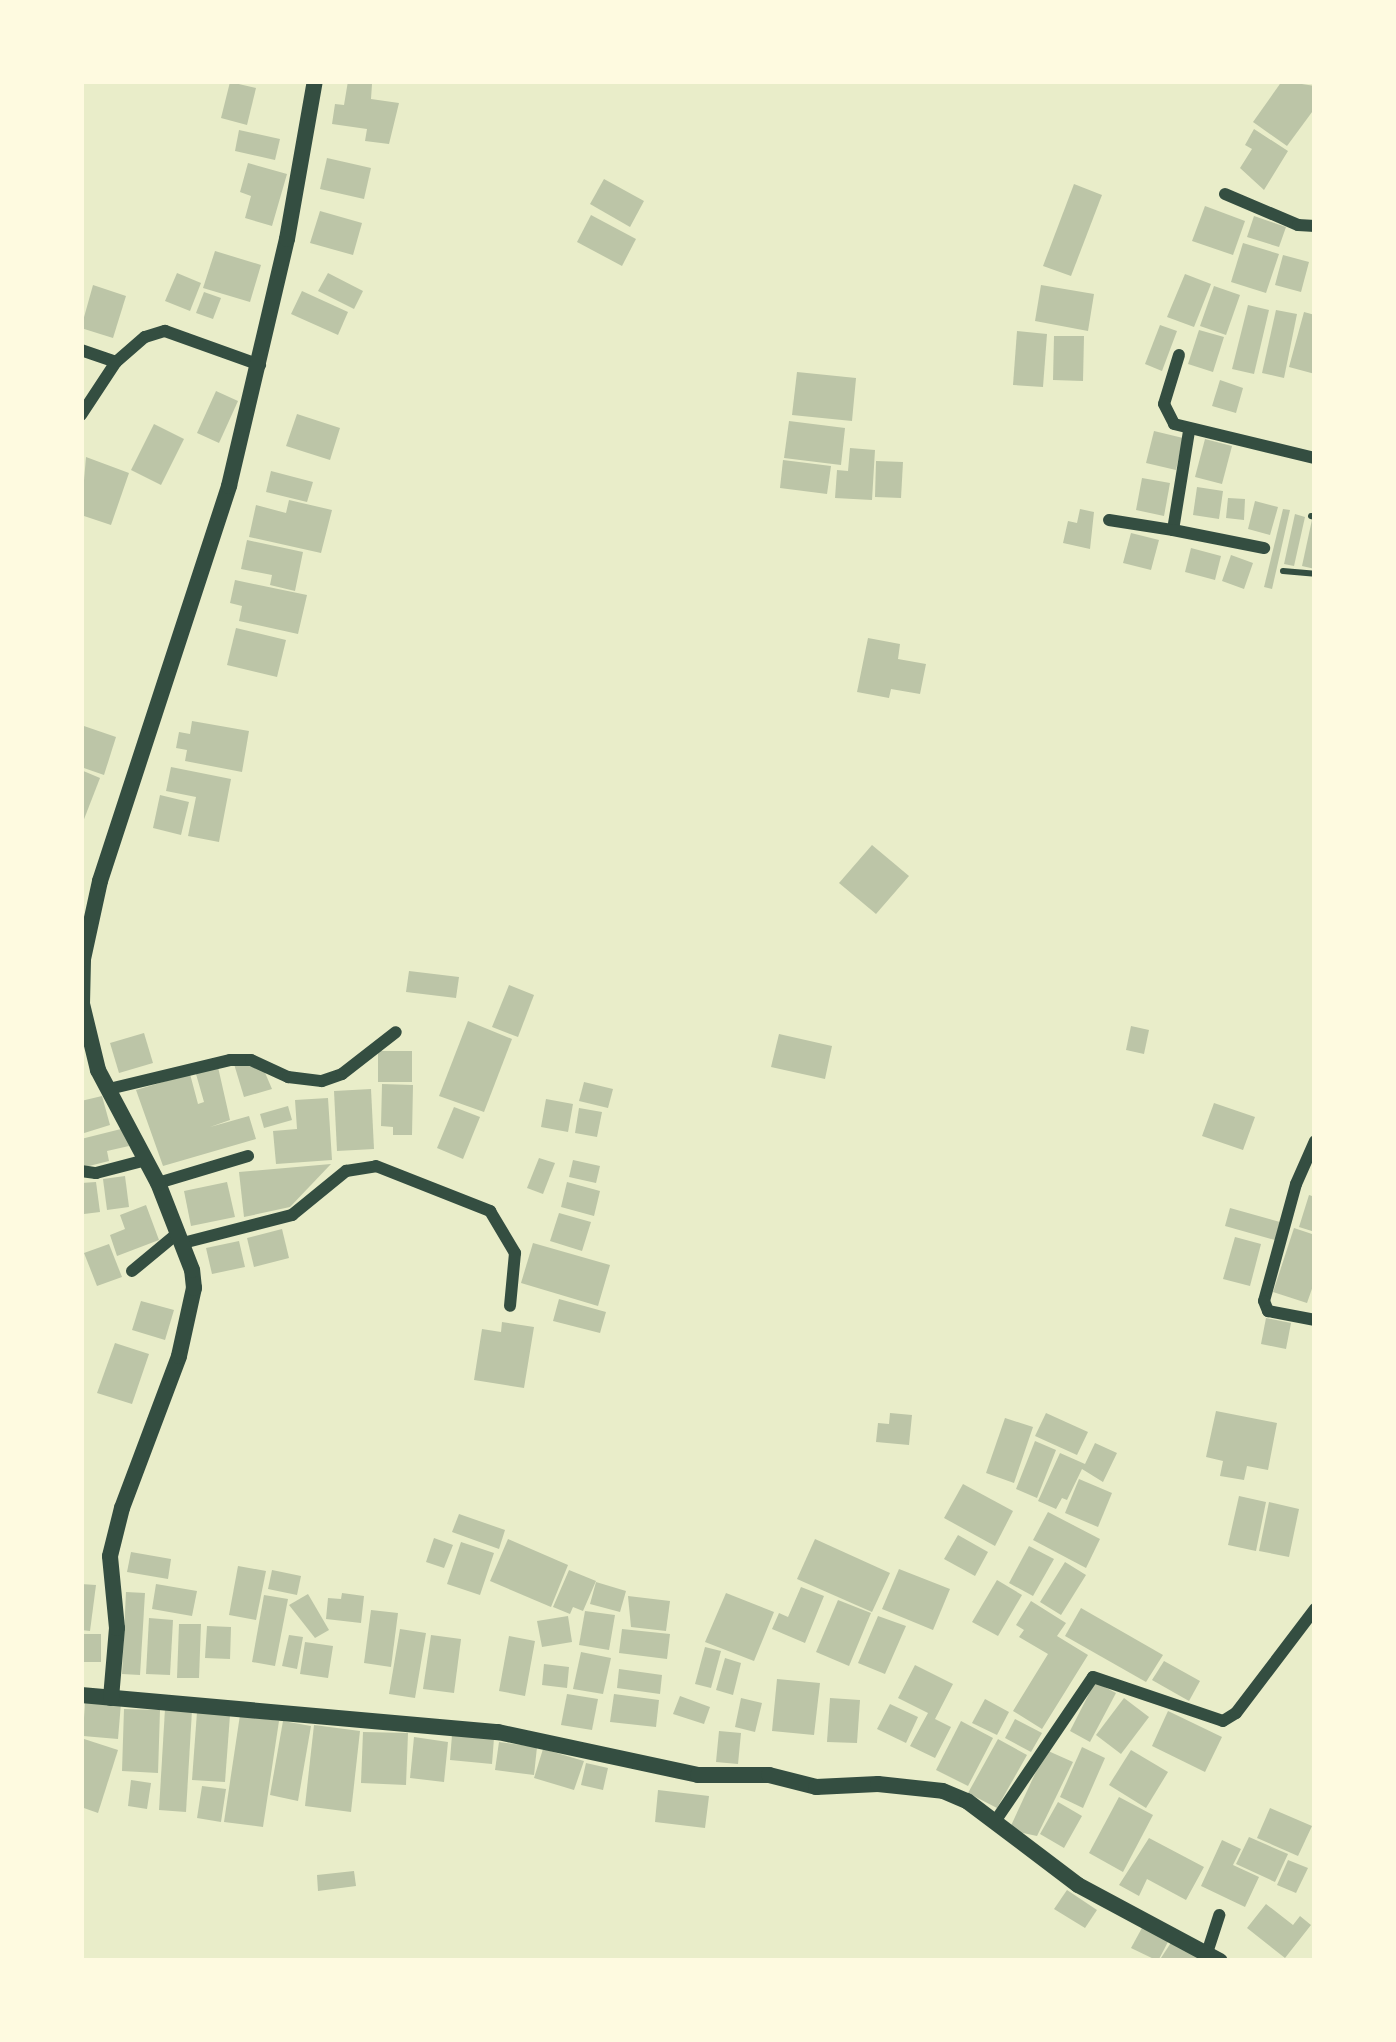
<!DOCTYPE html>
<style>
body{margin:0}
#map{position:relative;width:1396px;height:2042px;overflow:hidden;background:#e9edc9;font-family:"Golos Text",sans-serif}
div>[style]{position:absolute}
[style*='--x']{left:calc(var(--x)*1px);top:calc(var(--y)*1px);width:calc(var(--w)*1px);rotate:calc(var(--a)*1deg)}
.building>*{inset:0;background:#bcc5a7}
.service>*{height:6px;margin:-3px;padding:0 3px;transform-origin:3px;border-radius:3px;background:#344e41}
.minor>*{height:12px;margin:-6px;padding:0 6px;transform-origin:6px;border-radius:6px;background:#344e41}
.tertiary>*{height:16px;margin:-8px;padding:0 8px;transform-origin:8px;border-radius:8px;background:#344e41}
span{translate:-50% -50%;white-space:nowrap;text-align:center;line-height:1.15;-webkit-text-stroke:12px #fefae0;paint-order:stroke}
.frame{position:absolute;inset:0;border:84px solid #fefae0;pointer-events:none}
</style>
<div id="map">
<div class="building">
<i style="clip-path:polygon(348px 81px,372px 84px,371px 99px,399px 103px,389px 144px,365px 141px,367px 129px,332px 124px,335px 104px,344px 105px)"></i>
<i style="clip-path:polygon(1282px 81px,1315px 86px,1315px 108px,1287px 146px,1253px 122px)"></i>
<i style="clip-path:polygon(230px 82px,256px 88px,247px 125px,221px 118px)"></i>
<i style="clip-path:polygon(1254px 129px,1288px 151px,1264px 190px,1240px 168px,1252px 149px,1245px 145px)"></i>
<i style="clip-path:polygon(239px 130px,280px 139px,275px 160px,235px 151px)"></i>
<i style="clip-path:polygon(327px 158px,371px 168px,364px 199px,320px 189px)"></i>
<i style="clip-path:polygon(248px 163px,287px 174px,272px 226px,245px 218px,251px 196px,240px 192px)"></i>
<i style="clip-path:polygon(604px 179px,644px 201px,630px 227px,590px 204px)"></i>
<i style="clip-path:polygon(1074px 184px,1102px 195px,1071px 276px,1043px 266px)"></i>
<i style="clip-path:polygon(1205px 206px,1245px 221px,1233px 255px,1192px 241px)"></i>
<i style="clip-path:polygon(320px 211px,362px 223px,353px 255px,310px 243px)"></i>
<i style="clip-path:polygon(591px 215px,636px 239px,622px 266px,577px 242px)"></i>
<i style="clip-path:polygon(1254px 216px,1286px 227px,1279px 247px,1247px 237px)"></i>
<i style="clip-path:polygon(1243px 243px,1279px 254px,1266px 293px,1231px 282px)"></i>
<i style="clip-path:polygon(215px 251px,261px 265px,250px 302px,203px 288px)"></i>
<i style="clip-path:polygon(1283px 255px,1309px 262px,1301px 292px,1275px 285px)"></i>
<i style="clip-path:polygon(177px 273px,201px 283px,190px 311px,165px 301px)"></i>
<i style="clip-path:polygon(328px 273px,363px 291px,354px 309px,318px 291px)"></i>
<i style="clip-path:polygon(1185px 274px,1211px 284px,1194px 327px,1167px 317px)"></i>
<i style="clip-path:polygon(93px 285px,126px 296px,113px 338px,81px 328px)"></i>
<i style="clip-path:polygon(1041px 285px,1094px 294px,1088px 331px,1035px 321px)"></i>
<i style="clip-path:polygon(1214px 286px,1240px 295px,1226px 335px,1200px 326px)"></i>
<i style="clip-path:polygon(302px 291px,348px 312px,338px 335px,291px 314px)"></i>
<i style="clip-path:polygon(204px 292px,221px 298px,213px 319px,196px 313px)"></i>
<i style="clip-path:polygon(1248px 305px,1269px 310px,1254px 374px,1232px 369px)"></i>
<i style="clip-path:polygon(1276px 310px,1297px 314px,1284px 378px,1262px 373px)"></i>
<i style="clip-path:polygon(1304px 312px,1315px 315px,1315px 374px,1289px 367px)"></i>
<i style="clip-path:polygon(1160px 325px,1177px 331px,1162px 371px,1145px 364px)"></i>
<i style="clip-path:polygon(1199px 330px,1224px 337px,1213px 372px,1188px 364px)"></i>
<i style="clip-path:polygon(1017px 331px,1047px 334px,1043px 387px,1013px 385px)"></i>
<i style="clip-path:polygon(1054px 336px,1084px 336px,1083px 381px,1053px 380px)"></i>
<i style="clip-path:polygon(797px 372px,856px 378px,852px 421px,792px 415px)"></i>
<i style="clip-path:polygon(1220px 380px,1243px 388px,1236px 413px,1212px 406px)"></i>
<i style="clip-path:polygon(216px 391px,238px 401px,219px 443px,197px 433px)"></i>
<i style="clip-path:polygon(297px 414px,340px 428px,330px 460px,286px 446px)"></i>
<i style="clip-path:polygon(789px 421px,845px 428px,841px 465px,784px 458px)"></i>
<i style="clip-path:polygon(154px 424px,184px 439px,161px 485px,131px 470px)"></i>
<i style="clip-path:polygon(1154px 431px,1183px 438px,1176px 470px,1146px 463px)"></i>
<i style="clip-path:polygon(1205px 439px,1232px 446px,1222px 484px,1195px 477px)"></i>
<i style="clip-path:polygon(850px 448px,875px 450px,872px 500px,835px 498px,837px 470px,848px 471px)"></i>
<i style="clip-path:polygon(86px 457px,129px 473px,111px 525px,81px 515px)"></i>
<i style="clip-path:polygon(783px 460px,831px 466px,827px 494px,780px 488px)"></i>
<i style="clip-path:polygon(876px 461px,903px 462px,901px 498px,875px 497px)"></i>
<i style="clip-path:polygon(271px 471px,313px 482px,307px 502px,266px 492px)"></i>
<i style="clip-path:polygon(1142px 478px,1170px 483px,1164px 516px,1136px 510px)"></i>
<i style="clip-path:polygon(1197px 487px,1223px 491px,1219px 519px,1193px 515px)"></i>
<i style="clip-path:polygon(1228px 498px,1245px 499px,1244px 520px,1226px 518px)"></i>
<i style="clip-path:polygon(289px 500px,332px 510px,321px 553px,249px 537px,256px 505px,286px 513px)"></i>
<i style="clip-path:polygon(1255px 501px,1278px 507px,1270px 535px,1248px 529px)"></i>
<i style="clip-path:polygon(1080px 509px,1094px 512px,1090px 549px,1063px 543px,1068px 521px,1077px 523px)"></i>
<i style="clip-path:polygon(1283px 509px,1290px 510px,1272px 589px,1264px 587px)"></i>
<i style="clip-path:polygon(1295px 514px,1305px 517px,1294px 566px,1284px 564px)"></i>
<i style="clip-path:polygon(1313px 515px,1315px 515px,1315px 569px,1302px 566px)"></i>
<i style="clip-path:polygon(1131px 533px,1159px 540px,1151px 570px,1123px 563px)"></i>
<i style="clip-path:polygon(247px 540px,303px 552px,295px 591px,270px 585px,272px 575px,241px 569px)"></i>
<i style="clip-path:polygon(1191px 548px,1221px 556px,1215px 580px,1185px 572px)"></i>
<i style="clip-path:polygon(1231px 555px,1253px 563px,1244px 589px,1222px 581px)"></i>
<i style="clip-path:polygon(235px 580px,307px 595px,298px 634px,239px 621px,242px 606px,230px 603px)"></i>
<i style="clip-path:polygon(236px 628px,286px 640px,277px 677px,227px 665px)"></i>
<i style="clip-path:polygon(868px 638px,900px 644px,898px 659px,926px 664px,920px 694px,891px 689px,889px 698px,857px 692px)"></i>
<i style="clip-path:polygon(192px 721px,249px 731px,242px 772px,185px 761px,187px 750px,176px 748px,179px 732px,190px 734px)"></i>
<i style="clip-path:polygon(81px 725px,116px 737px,104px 775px,81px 767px)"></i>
<i style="clip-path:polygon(171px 767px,231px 779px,219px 842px,188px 836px,196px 797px,166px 791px)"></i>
<i style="clip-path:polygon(81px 770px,100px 778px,81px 827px)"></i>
<i style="clip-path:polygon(160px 795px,189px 802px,181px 835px,153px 828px)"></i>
<i style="clip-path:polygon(872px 845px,909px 876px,876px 914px,839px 883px)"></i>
<i style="clip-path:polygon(409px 971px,459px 977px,456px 998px,406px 992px)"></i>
<i style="clip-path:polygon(509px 985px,534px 995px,518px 1037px,492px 1027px)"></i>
<i style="clip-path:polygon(468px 1021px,512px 1039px,484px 1112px,439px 1096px)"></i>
<i style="clip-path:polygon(1131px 1026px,1149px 1030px,1144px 1054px,1126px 1050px)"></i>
<i style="clip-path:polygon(144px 1033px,153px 1063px,119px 1073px,110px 1043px)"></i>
<i style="clip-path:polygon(779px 1034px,832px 1046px,825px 1079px,771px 1067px)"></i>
<i style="clip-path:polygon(378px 1051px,412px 1051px,412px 1082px,378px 1082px)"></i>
<i style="clip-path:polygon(234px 1064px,263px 1068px,272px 1089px,244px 1097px)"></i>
<i style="clip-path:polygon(218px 1067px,230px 1120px,210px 1127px,249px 1116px,256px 1139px,163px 1166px,136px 1090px,190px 1074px,198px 1104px,204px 1102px,196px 1074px)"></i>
<i style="clip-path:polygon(584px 1082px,613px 1089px,608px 1108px,579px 1101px)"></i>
<i style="clip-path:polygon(382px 1084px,413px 1085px,412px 1135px,393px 1135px,393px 1127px,381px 1126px)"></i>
<i style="clip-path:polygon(371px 1089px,374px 1149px,337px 1151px,334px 1091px)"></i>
<i style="clip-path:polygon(102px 1096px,110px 1125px,81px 1134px,81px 1101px)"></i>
<i style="clip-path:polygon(328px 1098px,332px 1160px,276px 1164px,273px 1131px,297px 1129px,295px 1100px)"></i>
<i style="clip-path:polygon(546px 1099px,573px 1104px,568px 1132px,541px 1127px)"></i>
<i style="clip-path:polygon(1214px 1103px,1255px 1117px,1243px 1150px,1202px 1136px)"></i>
<i style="clip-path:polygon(288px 1106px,292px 1120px,264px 1128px,260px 1114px)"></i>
<i style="clip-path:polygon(454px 1107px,480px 1117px,463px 1159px,437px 1148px)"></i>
<i style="clip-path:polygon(579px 1108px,602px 1112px,597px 1137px,575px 1133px)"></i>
<i style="clip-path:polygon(125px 1128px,129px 1146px,107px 1151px,109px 1161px,81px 1168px,81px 1139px)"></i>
<i style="clip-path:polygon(539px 1158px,555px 1163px,543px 1194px,527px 1188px)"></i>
<i style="clip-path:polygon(573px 1160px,600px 1166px,596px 1183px,569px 1177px)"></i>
<i style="clip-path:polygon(331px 1164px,290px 1207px,244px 1217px,239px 1172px)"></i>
<i style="clip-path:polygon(125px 1176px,129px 1207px,107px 1210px,103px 1179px)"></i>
<i style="clip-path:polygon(96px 1182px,100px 1212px,84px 1214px,81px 1183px)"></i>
<i style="clip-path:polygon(227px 1182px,235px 1217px,191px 1226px,184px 1191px)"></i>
<i style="clip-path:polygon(567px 1182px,600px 1191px,594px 1216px,561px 1207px)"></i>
<i style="clip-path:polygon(1309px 1195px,1315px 1197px,1315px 1232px,1299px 1227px)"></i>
<i style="clip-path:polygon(146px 1205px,159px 1240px,117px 1256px,110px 1235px,125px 1229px,120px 1215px)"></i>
<i style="clip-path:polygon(1230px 1208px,1280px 1222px,1275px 1240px,1225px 1226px)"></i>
<i style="clip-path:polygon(559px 1213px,591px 1222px,582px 1251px,550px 1241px)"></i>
<i style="clip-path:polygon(1294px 1228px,1315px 1235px,1315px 1280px,1307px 1303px,1273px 1292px)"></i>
<i style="clip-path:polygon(282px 1229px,289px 1258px,254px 1267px,247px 1238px)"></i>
<i style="clip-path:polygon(1235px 1237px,1261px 1244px,1250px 1286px,1223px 1279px)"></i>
<i style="clip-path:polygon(239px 1241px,245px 1267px,212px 1274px,206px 1248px)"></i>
<i style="clip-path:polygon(533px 1243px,610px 1265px,598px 1306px,521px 1283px)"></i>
<i style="clip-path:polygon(109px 1244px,122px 1277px,97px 1286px,84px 1253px)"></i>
<i style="clip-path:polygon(559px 1299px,606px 1312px,600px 1333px,553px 1321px)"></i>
<i style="clip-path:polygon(141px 1301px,174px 1310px,165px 1340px,132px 1330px)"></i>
<i style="clip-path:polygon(1266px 1318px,1291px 1323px,1286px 1349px,1261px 1344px)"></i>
<i style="clip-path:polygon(502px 1322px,534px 1327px,524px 1388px,474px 1380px,482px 1329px,501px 1332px)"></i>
<i style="clip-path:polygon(115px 1343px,149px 1354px,132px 1404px,97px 1393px)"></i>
<i style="clip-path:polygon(1216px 1411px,1277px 1423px,1268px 1470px,1247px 1466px,1244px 1480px,1220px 1476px,1223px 1461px,1206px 1457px)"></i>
<i style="clip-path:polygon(890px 1413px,912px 1415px,909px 1445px,876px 1442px,878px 1423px,889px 1424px)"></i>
<i style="clip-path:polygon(1046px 1413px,1088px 1432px,1077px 1455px,1035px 1436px)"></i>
<i style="clip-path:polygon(1005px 1418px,1033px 1427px,1014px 1483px,986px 1473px)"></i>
<i style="clip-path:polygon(1035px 1441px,1056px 1450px,1037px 1498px,1016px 1489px)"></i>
<i style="clip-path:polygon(1095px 1443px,1117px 1453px,1103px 1482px,1082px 1469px,1067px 1500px,1062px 1498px,1056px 1509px,1038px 1501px,1060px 1453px,1085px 1464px)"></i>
<i style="clip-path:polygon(1079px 1479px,1112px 1493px,1098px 1527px,1065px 1513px)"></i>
<i style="clip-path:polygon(963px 1484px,1013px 1511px,995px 1546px,944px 1518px)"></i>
<i style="clip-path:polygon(1239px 1496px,1266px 1502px,1256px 1551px,1228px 1545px)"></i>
<i style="clip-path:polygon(1269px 1502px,1299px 1509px,1289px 1557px,1259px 1551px)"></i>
<i style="clip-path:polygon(1048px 1512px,1100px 1539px,1086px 1568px,1033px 1540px)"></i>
<i style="clip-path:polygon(459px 1514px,505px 1530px,499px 1549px,452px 1532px)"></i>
<i style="clip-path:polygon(958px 1535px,988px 1552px,975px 1576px,944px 1559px)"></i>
<i style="clip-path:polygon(434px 1538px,453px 1545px,444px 1568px,426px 1562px)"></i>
<i style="clip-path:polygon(508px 1539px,568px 1565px,551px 1607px,490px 1581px)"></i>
<i style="clip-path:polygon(815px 1539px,890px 1573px,872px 1612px,797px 1579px)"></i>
<i style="clip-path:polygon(461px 1542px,494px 1553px,480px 1595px,447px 1584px)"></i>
<i style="clip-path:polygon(1029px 1546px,1054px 1559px,1033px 1596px,1009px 1583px)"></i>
<i style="clip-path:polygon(131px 1552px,171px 1559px,168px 1579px,127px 1572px)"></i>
<i style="clip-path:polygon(1065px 1562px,1086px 1575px,1061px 1615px,1040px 1602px)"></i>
<i style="clip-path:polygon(238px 1566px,266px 1571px,256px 1620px,229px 1615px)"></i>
<i style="clip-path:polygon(899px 1569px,950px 1589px,933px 1630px,882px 1609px)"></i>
<i style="clip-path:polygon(272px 1570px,301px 1576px,297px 1595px,268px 1589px)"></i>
<i style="clip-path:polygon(569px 1570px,596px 1581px,583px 1611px,573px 1607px,570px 1614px,553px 1607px)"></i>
<i style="clip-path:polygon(997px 1580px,1022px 1595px,998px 1636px,972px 1622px)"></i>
<i style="clip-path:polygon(596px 1582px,626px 1591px,620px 1612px,590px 1604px)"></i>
<i style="clip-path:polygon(81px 1584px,96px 1585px,90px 1631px,81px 1630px)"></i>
<i style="clip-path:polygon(156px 1584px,197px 1591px,192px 1616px,152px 1609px)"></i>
<i style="clip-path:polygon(801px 1587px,824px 1596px,805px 1643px,772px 1629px,779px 1613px,788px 1617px)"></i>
<i style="clip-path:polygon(126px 1592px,145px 1593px,140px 1675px,122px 1674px)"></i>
<i style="clip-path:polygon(342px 1593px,364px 1596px,361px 1623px,326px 1619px,328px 1598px,341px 1599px)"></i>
<i style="clip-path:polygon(726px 1593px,774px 1612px,754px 1661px,705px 1642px)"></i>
<i style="clip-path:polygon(308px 1594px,329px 1630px,315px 1638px,289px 1605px)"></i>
<i style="clip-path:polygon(264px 1595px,288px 1599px,275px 1666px,252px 1662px)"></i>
<i style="clip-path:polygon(628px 1596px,670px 1601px,666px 1631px,631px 1627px)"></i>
<i style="clip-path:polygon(838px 1600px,871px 1613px,849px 1666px,816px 1652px)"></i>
<i style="clip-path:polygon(1031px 1601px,1066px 1623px,1057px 1636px,1088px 1655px,1042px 1729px,1013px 1711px,1048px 1654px,1019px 1637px,1024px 1630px,1016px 1625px)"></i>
<i style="clip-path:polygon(1081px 1608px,1163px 1655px,1146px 1682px,1065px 1636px)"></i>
<i style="clip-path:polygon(371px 1610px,398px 1613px,391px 1667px,364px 1663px)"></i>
<i style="clip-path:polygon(585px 1611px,615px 1615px,609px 1650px,579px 1645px)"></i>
<i style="clip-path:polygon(568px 1616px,572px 1642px,542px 1647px,537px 1621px)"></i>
<i style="clip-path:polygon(878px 1616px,906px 1626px,885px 1674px,858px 1663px)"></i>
<i style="clip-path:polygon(149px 1618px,173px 1620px,170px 1675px,146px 1674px)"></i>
<i style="clip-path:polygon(179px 1624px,201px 1624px,199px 1678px,177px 1678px)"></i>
<i style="clip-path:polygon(207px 1626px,231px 1627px,230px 1659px,205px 1658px)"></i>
<i style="clip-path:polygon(400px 1629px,426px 1633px,415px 1698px,389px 1694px)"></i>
<i style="clip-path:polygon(622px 1629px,670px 1634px,667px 1659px,619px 1653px)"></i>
<i style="clip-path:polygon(81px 1634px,101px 1634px,101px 1662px,81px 1662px)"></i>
<i style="clip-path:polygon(289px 1635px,303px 1637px,297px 1669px,282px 1666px)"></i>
<i style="clip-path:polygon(431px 1635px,461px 1639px,454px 1693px,423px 1689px)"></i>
<i style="clip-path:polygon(509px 1636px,535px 1641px,525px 1696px,499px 1691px)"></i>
<i style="clip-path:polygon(305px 1642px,333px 1646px,328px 1678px,300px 1674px)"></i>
<i style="clip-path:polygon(705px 1647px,721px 1651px,711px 1688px,695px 1684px)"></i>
<i style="clip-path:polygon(581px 1652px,611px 1658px,603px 1694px,573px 1689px)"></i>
<i style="clip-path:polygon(725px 1658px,741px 1663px,733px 1695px,716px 1690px)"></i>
<i style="clip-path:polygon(1164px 1661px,1200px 1681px,1189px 1701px,1152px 1680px)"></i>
<i style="clip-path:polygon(544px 1664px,569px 1667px,567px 1688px,542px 1685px)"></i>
<i style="clip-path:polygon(915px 1665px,953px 1684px,935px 1719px,951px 1727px,935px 1758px,910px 1746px,928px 1713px,898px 1698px)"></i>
<i style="clip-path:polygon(619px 1669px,662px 1675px,660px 1694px,617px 1688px)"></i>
<i style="clip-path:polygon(777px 1679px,820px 1683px,814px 1735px,772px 1731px)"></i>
<i style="clip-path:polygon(1095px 1682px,1116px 1693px,1090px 1742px,1070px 1731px)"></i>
<i style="clip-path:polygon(567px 1694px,598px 1699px,592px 1730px,561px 1725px)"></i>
<i style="clip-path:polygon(614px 1694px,659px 1700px,656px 1727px,610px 1722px)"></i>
<i style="clip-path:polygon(680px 1696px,710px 1707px,704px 1724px,673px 1714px)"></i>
<i style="clip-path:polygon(741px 1698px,762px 1703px,755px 1732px,735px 1727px)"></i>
<i style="clip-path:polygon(830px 1698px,860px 1700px,857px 1743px,827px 1742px)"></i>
<i style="clip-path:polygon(1124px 1698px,1149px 1717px,1121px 1754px,1096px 1735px)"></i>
<i style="clip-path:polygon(985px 1699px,1009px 1712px,997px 1735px,972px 1723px)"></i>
<i style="clip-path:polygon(85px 1701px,121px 1703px,118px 1739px,83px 1736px)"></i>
<i style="clip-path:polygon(890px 1704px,918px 1717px,906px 1743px,877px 1729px)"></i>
<i style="clip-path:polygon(124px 1709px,160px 1710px,158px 1773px,122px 1771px)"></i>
<i style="clip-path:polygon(165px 1709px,192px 1710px,186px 1812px,159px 1810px)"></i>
<i style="clip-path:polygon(1168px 1711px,1222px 1737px,1205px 1772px,1152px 1746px)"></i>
<i style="clip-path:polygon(197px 1712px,230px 1715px,225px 1782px,192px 1780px)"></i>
<i style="clip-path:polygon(240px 1715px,279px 1721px,263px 1827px,224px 1822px)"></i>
<i style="clip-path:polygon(1015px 1719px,1042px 1733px,1031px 1752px,1005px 1738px)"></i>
<i style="clip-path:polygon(283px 1721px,311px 1726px,298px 1801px,270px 1795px)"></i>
<i style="clip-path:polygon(961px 1721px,993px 1738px,968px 1786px,936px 1770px)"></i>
<i style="clip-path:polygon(314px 1725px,360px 1731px,351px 1812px,305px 1806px)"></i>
<i style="clip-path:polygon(719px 1731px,741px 1733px,738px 1764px,716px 1762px)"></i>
<i style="clip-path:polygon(363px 1732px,408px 1733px,406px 1785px,361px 1783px)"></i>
<i style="clip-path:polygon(452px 1735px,494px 1738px,492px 1764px,450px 1760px)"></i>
<i style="clip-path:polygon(414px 1737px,448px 1742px,444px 1782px,410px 1778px)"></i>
<i style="clip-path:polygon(81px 1738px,118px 1750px,98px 1813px,81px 1807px)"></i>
<i style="clip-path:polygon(998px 1739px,1027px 1755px,997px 1808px,968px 1793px)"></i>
<i style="clip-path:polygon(499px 1742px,537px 1747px,534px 1775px,495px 1770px)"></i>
<i style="clip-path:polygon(1082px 1747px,1105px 1758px,1083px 1808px,1060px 1797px)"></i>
<i style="clip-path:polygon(543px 1749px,584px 1761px,574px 1790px,534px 1778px)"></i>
<i style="clip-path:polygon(1046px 1750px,1073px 1762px,1037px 1836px,1009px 1830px)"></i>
<i style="clip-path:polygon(1131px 1750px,1168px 1772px,1146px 1808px,1109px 1785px)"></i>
<i style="clip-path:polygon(586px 1763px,608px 1768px,603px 1790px,581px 1785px)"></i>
<i style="clip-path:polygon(131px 1780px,151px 1783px,147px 1809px,128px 1806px)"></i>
<i style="clip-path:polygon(202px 1786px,226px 1789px,221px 1822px,197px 1818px)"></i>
<i style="clip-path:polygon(658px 1790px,709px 1796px,705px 1828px,655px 1822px)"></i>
<i style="clip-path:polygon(1119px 1797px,1153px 1815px,1123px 1872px,1089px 1853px)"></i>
<i style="clip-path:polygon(1058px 1802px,1082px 1816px,1064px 1848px,1040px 1834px)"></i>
<i style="clip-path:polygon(1270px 1808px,1312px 1826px,1298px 1856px,1257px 1838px)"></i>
<i style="clip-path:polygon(1249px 1837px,1288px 1854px,1275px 1882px,1236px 1864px)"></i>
<i style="clip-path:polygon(1149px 1838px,1204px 1867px,1186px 1900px,1147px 1879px,1139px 1896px,1119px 1885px)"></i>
<i style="clip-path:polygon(1222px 1840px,1241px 1849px,1233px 1865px,1259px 1877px,1245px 1907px,1201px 1886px)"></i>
<i style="clip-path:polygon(1288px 1860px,1308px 1868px,1296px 1893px,1277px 1885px)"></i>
<i style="clip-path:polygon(354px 1871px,356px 1886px,318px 1891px,317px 1875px)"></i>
<i style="clip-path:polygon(1067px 1890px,1097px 1910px,1085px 1928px,1054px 1909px)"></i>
<i style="clip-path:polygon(1266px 1904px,1293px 1925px,1300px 1916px,1311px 1925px,1285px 1958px,1247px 1928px)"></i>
<i style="clip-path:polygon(1143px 1926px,1169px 1940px,1158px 1961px,1131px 1948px)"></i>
<i style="clip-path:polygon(1174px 1938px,1211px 1961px,1159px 1961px)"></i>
</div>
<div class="service">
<i style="--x:1311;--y:516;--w:4;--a:14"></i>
<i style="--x:1283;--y:571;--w:32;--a:5"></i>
</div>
<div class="minor">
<i style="--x:1225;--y:194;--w:79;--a:23"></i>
<i style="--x:1298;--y:225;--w:17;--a:3"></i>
<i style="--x:81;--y:350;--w:37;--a:19"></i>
<i style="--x:116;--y:362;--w:38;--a:-41"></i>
<i style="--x:145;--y:337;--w:21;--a:-17"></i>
<i style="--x:165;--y:331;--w:101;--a:19.7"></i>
<i style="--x:1179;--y:355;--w:51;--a:107"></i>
<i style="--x:1164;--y:404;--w:22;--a:63"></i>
<i style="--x:1174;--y:424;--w:145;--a:13.6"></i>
<i style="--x:81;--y:415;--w:64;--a:-56.6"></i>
<i style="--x:1109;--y:520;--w:65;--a:8.9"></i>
<i style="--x:1173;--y:530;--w:100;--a:-80.8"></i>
<i style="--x:1173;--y:530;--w:93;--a:11.2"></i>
<i style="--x:109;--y:1089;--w:124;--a:-13.5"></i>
<i style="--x:230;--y:1060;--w:21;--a:0"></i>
<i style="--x:251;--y:1060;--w:41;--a:24.7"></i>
<i style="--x:288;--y:1077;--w:34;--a:7"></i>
<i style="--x:322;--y:1081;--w:21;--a:-19"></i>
<i style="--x:342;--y:1074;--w:68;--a:-37.9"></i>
<i style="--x:1315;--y:1141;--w:47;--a:113.8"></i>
<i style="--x:1296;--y:1184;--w:121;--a:105.3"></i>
<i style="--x:1264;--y:1301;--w:11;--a:68"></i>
<i style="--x:1268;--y:1311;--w:48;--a:10.8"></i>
<i style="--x:81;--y:1171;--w:15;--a:8"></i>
<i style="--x:96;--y:1173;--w:52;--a:-14.6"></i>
<i style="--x:158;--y:1183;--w:94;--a:-16.7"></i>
<i style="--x:183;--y:1243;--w:113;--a:-14.4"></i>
<i style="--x:292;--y:1215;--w:70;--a:-39.2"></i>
<i style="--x:346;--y:1171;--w:30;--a:-9"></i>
<i style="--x:376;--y:1166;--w:123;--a:21.5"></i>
<i style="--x:490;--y:1211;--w:49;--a:59.2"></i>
<i style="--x:515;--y:1253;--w:53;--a:95.4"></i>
<i style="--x:132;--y:1271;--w:61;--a:-39.7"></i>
<i style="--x:994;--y:1823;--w:176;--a:-55.9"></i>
<i style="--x:1093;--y:1677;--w:137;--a:18.7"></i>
<i style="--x:1223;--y:1721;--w:15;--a:-32"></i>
<i style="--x:1236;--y:1713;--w:131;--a:-52.8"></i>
<i style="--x:1207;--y:1953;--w:40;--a:-72"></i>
</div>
<div class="tertiary">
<i style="--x:81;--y:1695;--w:419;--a:5.1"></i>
<i style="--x:498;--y:1732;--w:205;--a:12.1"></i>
<i style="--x:698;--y:1775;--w:71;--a:0"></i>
<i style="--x:769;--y:1775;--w:49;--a:14.3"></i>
<i style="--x:816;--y:1787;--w:62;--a:-2.8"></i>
<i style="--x:878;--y:1784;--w:65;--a:6.1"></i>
<i style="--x:943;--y:1791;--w:26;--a:23"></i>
<i style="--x:967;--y:1801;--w:139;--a:37.1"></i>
<i style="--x:1078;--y:1885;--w:161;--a:28.2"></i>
<i style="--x:111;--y:1698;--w:70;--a:-85.1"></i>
<i style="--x:117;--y:1628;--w:72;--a:-95.6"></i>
<i style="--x:110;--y:1556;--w:49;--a:-76"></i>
<i style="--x:122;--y:1508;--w:162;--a:-69.4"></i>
<i style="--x:179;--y:1356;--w:70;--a:-77.6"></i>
<i style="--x:194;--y:1288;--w:18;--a:-96"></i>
<i style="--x:192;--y:1270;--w:93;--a:-111.3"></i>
<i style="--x:158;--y:1183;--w:128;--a:-118"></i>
<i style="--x:98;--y:1070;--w:68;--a:-103.6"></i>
<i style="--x:82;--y:1004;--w:45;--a:-88.7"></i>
<i style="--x:83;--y:959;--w:80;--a:-77.7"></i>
<i style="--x:100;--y:881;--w:416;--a:-71.9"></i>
<i style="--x:229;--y:486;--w:254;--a:-76.8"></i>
<i style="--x:287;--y:239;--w:160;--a:-80"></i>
</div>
<div class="frame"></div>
</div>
